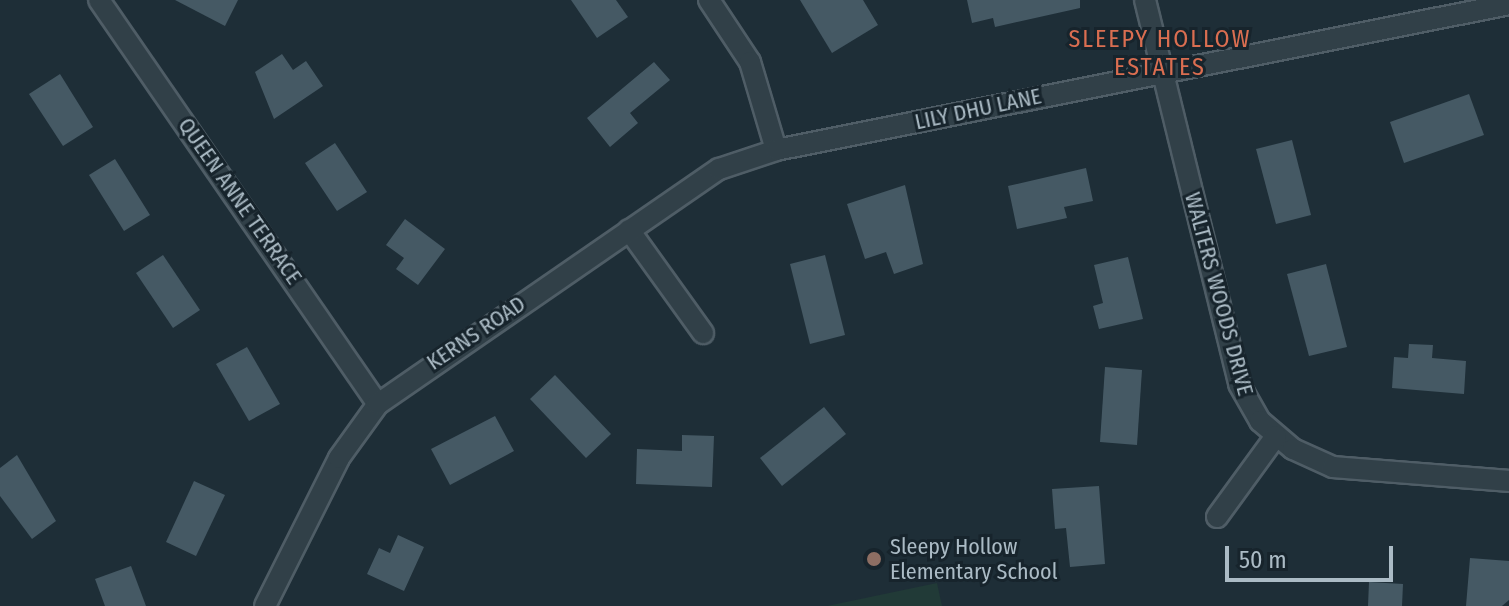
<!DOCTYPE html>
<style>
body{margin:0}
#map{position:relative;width:1509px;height:606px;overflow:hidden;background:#1e2e37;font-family:"Fira Sans Condensed",sans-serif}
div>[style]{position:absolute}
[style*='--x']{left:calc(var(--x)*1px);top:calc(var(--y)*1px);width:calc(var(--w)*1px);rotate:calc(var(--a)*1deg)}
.green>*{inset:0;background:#213a37}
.building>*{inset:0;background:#455964}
.roads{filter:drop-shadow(2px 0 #4f5d66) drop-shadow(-2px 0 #4f5d66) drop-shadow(0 2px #4f5d66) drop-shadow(0 -2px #4f5d66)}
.minor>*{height:20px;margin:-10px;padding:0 10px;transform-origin:10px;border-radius:10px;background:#314048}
.dots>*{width:22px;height:22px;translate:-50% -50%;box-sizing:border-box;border:4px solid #17242c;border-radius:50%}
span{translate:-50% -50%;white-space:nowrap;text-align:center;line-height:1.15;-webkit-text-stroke:6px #17242c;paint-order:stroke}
.street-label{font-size:22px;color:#abbbc5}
.poi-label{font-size:22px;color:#abbbc5}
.left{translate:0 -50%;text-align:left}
.neighbourhood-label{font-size:24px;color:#da6e51;letter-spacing:2px}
.scale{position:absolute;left:1225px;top:546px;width:168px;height:36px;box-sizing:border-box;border:4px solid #abbbc5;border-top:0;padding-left:10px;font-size:24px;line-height:28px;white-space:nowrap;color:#abbbc5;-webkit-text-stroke:6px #17242c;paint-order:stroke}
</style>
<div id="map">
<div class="green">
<i style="clip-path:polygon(937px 583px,942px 606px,827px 606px)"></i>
</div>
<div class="building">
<i style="clip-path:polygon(175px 0,238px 0,225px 26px)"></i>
<i style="clip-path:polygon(571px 0,616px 0,628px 17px,597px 38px)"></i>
<i style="clip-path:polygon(800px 0,863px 0,878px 25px,832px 53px)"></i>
<i style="clip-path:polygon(967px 0,1080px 0,1080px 8px,995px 27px,993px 18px,972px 23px)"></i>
<i style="clip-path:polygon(282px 54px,293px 70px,306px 61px,323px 86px,274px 119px,255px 72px)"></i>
<i style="clip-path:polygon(654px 62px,670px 80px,630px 113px,638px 123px,610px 147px,587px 118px)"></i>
<i style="clip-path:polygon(60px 74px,93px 127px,63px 146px,29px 94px)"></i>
<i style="clip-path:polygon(1469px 94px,1484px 135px,1404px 163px,1390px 122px)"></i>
<i style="clip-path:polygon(1292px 140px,1311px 215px,1276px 224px,1256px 149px)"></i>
<i style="clip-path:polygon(335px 143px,367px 192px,337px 211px,305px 163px)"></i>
<i style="clip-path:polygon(115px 159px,150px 215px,124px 231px,89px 175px)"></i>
<i style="clip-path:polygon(1086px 168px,1093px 201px,1064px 207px,1067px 218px,1017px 229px,1008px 186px)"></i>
<i style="clip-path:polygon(905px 185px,923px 264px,894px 274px,886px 252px,865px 259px,847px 204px)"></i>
<i style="clip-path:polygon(405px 219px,445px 249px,418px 285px,396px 269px,404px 258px,386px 245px)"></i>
<i style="clip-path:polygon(163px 255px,200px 310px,173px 328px,136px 273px)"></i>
<i style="clip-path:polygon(825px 255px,845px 335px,810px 344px,790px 264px)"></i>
<i style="clip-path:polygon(1128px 257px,1143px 319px,1099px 329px,1093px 306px,1103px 303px,1094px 265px)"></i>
<i style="clip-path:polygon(1326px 264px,1347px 347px,1309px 356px,1287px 274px)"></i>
<i style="clip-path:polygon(1409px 344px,1433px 345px,1432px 358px,1466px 361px,1464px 394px,1392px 388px,1394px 357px,1408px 358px)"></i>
<i style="clip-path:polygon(247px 347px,280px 404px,249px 421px,216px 364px)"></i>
<i style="clip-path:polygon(1105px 367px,1142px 370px,1137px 445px,1100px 442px)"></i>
<i style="clip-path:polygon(555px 375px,611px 434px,586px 458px,530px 399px)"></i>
<i style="clip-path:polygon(824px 407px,846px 434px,782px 486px,760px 458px)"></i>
<i style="clip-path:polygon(495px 416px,514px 451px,450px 485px,431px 449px)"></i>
<i style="clip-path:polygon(682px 435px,714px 436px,712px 487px,636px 484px,637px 449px,682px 451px)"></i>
<i style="clip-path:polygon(17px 455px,56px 521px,32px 539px,0 496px,0 468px)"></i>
<i style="clip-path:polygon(194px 481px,225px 495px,196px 556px,166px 542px)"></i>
<i style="clip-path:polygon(1099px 486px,1105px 564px,1070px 567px,1066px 528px,1055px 529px,1052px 489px)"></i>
<i style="clip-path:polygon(398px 535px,424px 547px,404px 591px,367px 574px,379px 548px,390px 553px)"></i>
<i style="clip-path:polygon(1470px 558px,1509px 561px,1509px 600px,1502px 606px,1466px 606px)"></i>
<i style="clip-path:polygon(131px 566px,146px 606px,105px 606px,95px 579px)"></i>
<i style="clip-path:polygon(1369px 582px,1403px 584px,1402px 606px,1368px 606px)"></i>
</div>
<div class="roads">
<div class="minor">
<i style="--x:99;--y:0;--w:491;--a:55.4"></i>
<i style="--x:709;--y:0;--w:74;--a:56.5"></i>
<i style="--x:750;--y:62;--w:92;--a:73.5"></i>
<i style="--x:1145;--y:0;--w:395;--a:76.2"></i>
<i style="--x:1239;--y:384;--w:43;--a:60.4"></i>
<i style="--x:1260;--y:421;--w:43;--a:40.3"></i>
<i style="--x:1293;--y:449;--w:44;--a:24.2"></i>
<i style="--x:1333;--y:467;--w:177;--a:4.5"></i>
<i style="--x:629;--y:230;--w:127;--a:54.3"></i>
<i style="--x:1217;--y:517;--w:100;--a:-53.9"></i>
<i style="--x:265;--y:606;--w:165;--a:-63.4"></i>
<i style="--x:339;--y:458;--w:67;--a:-54.2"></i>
<i style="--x:378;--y:404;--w:414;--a:-34.6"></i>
<i style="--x:719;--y:169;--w:60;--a:-18.4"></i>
<i style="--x:776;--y:150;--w:747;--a:-11.26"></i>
</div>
</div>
<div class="dots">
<i style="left:874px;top:559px;background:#8d6e63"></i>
</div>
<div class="street-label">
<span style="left:978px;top:109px;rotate:-12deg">LILY DHU LANE</span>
<span style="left:240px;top:201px;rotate:55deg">QUEEN ANNE TERRACE</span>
<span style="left:1219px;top:294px;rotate:75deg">WALTERS WOODS DRIVE</span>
<span style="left:476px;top:333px;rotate:-34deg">KERNS ROAD</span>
</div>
<div class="poi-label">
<span class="left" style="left:890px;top:559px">Sleepy Hollow<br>Elementary School</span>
</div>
<div class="neighbourhood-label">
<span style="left:1160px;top:54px">SLEEPY HOLLOW<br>ESTATES</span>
</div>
<div class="scale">50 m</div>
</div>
